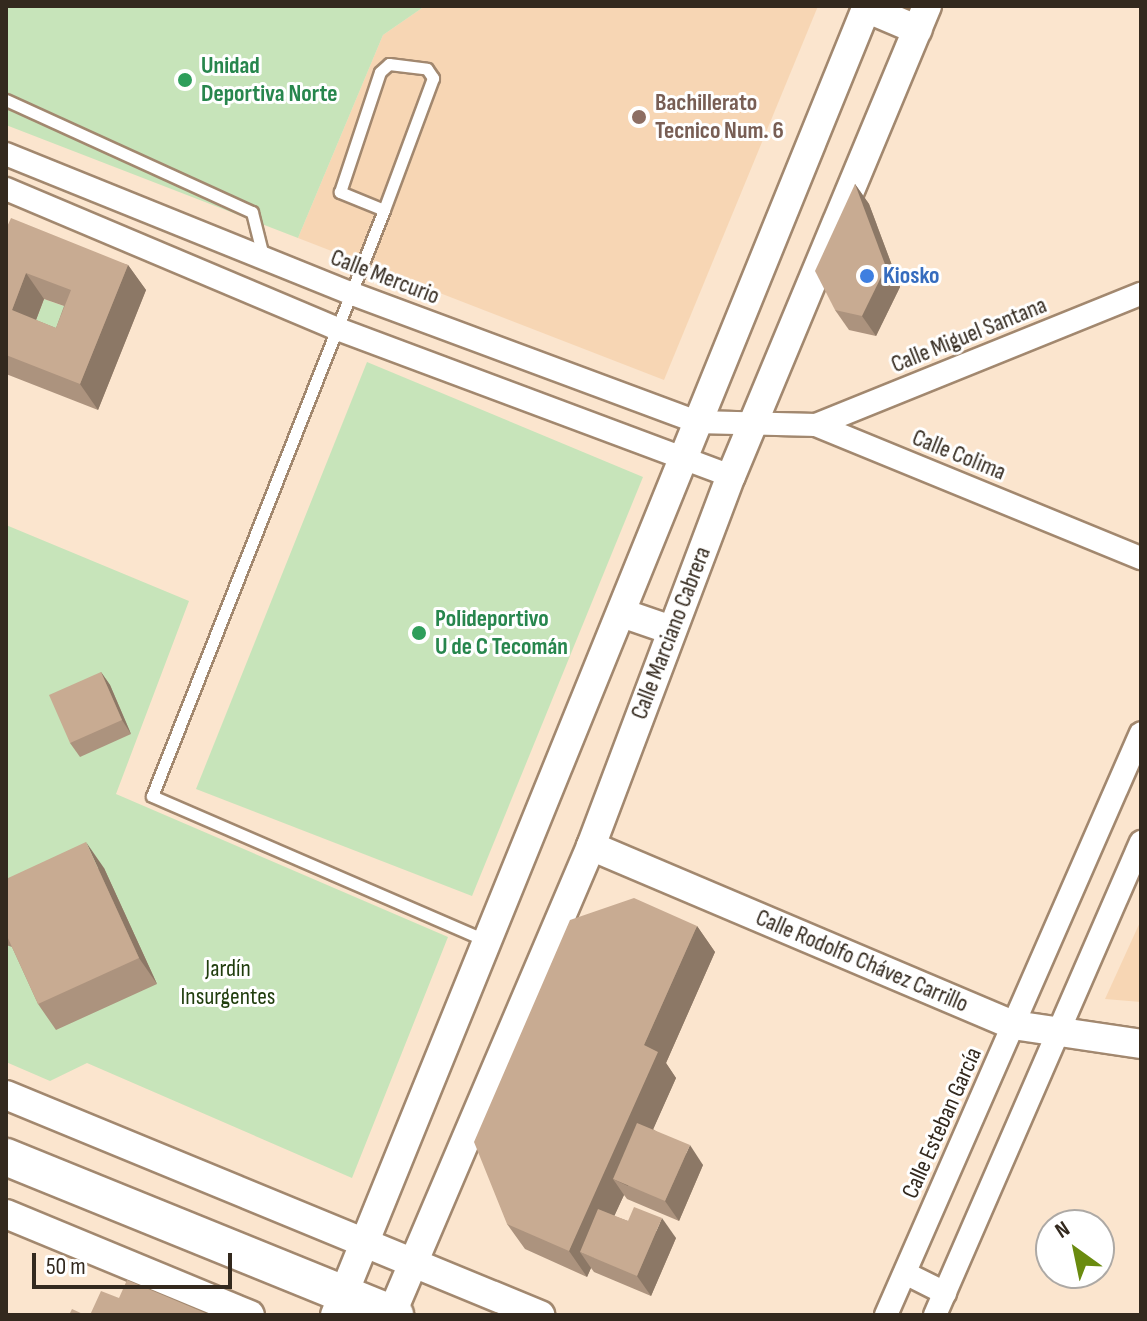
<!DOCTYPE html>
<meta charset="utf-8">
<style>
body{margin:0}
#map{position:relative;width:1147px;height:1321px;overflow:hidden;background:#fbe5ce;font-family:"Sofia Sans Condensed",sans-serif}
div>[style]{position:absolute}
[style*='--x']{left:calc(var(--x)*1px);top:calc(var(--y)*1px);width:calc(var(--w)*1px);rotate:calc(var(--a)*1deg)}
.built>*{inset:0;background:#f7d6b4}
.green>*{inset:0;background:#c7e4ba}
.roads{filter:drop-shadow(2px 0 #a2886f) drop-shadow(-2px 0 #a2886f) drop-shadow(0 2px #a2886f) drop-shadow(0 -2px #a2886f)}
.service>*{height:11px;margin:-5.5px;padding:0 5.5px;transform-origin:5.5px;border-radius:5.5px;background:#fff}
.minor>*{height:22px;margin:-11px;padding:0 11px;transform-origin:11px;border-radius:11px;background:#fff}
.tertiary>*{height:28px;margin:-14px;padding:0 14px;transform-origin:14px;border-radius:14px;background:#fff}
.primary>*{height:36px;margin:-18px;padding:0 18px;transform-origin:18px;border-radius:18px;background:#fff}
.wall>*{inset:0;background:#ac937e}
.shaded-wall>*{inset:0;background:#8c7866}
.building>*{inset:0;background:#c8ab92}
.dots>*{width:22px;height:22px;translate:-50% -50%;box-sizing:border-box;border:4px solid #fff;border-radius:50%}
span{translate:-50% -50%;white-space:nowrap;text-align:center;line-height:1.15;-webkit-text-stroke:6px #fff;paint-order:stroke}
.leisure-label{font-size:24px;color:#27864d;font-weight:700}
.left{translate:0 -50%;text-align:left}
.education-label{font-size:24px;color:#785e54;font-weight:700}
.shop-label{font-size:24px;color:#366cbe;font-weight:700}
.street-label{font-size:24px;color:#33291e}
.park-label{font-size:24px;color:#203d0d}
.frame{position:absolute;inset:0;border:8px solid #33291e;pointer-events:none}
.north{position:absolute;left:1035px;top:1209px;width:80px;height:80px;box-sizing:border-box;background:#fff;border:2px solid #ada9a5;border-radius:50%;rotate:327deg;font-size:22px;font-weight:700;line-height:32px;text-align:center;color:#33291e}
.north::after{content:'';display:block;margin:auto;width:28px;height:36px;background:#6a8b0f;clip-path:polygon(50% 0,100% 100%,50% 72%,0 100%)}
.scale{position:absolute;left:32px;top:1253px;width:200px;height:36px;box-sizing:border-box;border:4px solid #33291e;border-top:0;padding-left:10px;font-size:24px;line-height:28px;white-space:nowrap;color:#33291e;-webkit-text-stroke:6px #fff;paint-order:stroke}
</style>
<div id="map">
<div class="built">
<i style="clip-path:polygon(425px 6px,818px 6px,664px 380px,298px 238px,383px 35px)"></i>
<i style="clip-path:polygon(1141px 920px,1141px 1002px,1105px 999px)"></i>
</div>
<div class="green">
<i style="clip-path:polygon(6px 6px,425px 6px,383px 35px,298px 238px,6px 125px)"></i>
<i style="clip-path:polygon(44px 299px,89px 315px,74px 353px,30px 336px)"></i>
<i style="clip-path:polygon(367px 362px,643px 477px,472px 896px,196px 789px)"></i>
<i style="clip-path:polygon(6px 525px,189px 601px,116px 794px,448px 937px,352px 1178px,87px 1063px,50px 1081px,6px 1062px)"></i>
</div>
<div class="roads">
<div class="service">
<i style="--x:6;--y:100;--w:270;--a:24.5"></i>
<i style="--x:252;--y:212;--w:45;--a:76"></i>
<i style="--x:384;--y:210;--w:48;--a:-157.8"></i>
<i style="--x:340;--y:192;--w:126;--a:-71.6"></i>
<i style="--x:380;--y:72;--w:12;--a:-42"></i>
<i style="--x:389;--y:64;--w:38;--a:7"></i>
<i style="--x:427;--y:69;--w:11;--a:56"></i>
<i style="--x:433;--y:78;--w:141;--a:110.4"></i>
<i style="--x:384;--y:210;--w:630;--a:111.6"></i>
<i style="--x:152;--y:796;--w:365;--a:23.4"></i>
</div>
<div class="minor">
<i style="--x:6;--y:154;--w:371;--a:22"></i>
<i style="--x:350;--y:293;--w:370;--a:20.4"></i>
<i style="--x:697;--y:422;--w:119;--a:1.4"></i>
<i style="--x:816;--y:425;--w:351;--a:22.3"></i>
<i style="--x:6;--y:189;--w:357;--a:22.9"></i>
<i style="--x:335;--y:328;--w:423;--a:20.5"></i>
<i style="--x:816;--y:425;--w:350;--a:-22"></i>
<i style="--x:905;--y:1273;--w:45;--a:26.6"></i>
<i style="--x:886;--y:1315;--w:635;--a:-66.34"></i>
<i style="--x:935;--y:1315;--w:516;--a:-66.47"></i>
</div>
<div class="tertiary">
<i style="--x:866;--y:8;--w:56;--a:22.9"></i>
<i style="--x:622;--y:613;--w:52;--a:19.1"></i>
<i style="--x:591;--y:846;--w:458;--a:23"></i>
<i style="--x:1013;--y:1025;--w:129;--a:8.4"></i>
<i style="--x:6;--y:1095;--w:578;--a:22.39"></i>
<i style="--x:6;--y:1214;--w:264;--a:22.5"></i>
<i style="--x:335;--y:1315;--w:1413;--a:-67.88"></i>
<i style="--x:391;--y:1315;--w:510;--a:-66.9"></i>
<i style="--x:591;--y:846;--w:396;--a:-69.3"></i>
<i style="--x:731;--y:476;--w:509;--a:-67.36"></i>
</div>
<div class="primary">
<i style="--x:6;--y:1157;--w:420;--a:22.1"></i>
</div>
</div>
<div class="wall">
<i style="clip-path:polygon(855px 184px,869px 204px,900px 287px,876px 336px,849px 330px,835px 310px)"></i>
<i style="clip-path:polygon(evenodd,6px 229px,128px 265px,146px 290px,98px 410px,6px 374px,6px 229px,44px 299px,64px 306px,56px 328px,36px 320px,44px 299px)"></i>
<i style="clip-path:polygon(101px 672px,110px 685px,131px 734px,80px 757px,70px 743px)"></i>
<i style="clip-path:polygon(104px 868px,157px 984px,56px 1030px,38px 1004px,12px 947px,6px 945px,6px 879px)"></i>
<i style="clip-path:polygon(697px 926px,715px 952px,666px 1063px,676px 1078px,653px 1129px,703px 1165px,679px 1221px,627px 1199px,624px 1195px,614px 1216px,676px 1238px,651px 1296px,594px 1272px,591px 1268px,587px 1277px,525px 1249px,507px 1224px)"></i>
</div>
<div class="shaded-wall">
<i style="clip-path:polygon(855px 184px,869px 204px,900px 287px,876px 336px,862px 316px)"></i>
<i style="clip-path:polygon(128px 265px,146px 290px,98px 410px,80px 384px)"></i>
<i style="clip-path:polygon(26px 273px,44px 299px,30px 336px,12px 310px)"></i>
<i style="clip-path:polygon(101px 672px,110px 685px,131px 734px,122px 720px)"></i>
<i style="clip-path:polygon(86px 842px,104px 868px,157px 984px,139px 958px)"></i>
<i style="clip-path:polygon(697px 926px,715px 952px,666px 1063px,676px 1078px,628px 1186px,613px 1179px,624px 1195px,595px 1258px,580px 1252px,591px 1268px,587px 1277px,569px 1251px,644px 1045px)"></i>
<i style="clip-path:polygon(690px 1145px,703px 1165px,679px 1221px,665px 1201px)"></i>
<i style="clip-path:polygon(662px 1218px,676px 1238px,651px 1296px,637px 1276px)"></i>
</div>
<div class="building">
<i style="clip-path:polygon(855px 184px,886px 267px,862px 316px,835px 310px,815px 271px)"></i>
<i style="clip-path:polygon(evenodd,11px 218px,128px 265px,80px 384px,6px 355px,6px 229px,11px 218px,26px 273px,71px 290px,56px 328px,12px 310px,26px 273px)"></i>
<i style="clip-path:polygon(101px 672px,122px 720px,70px 743px,49px 695px)"></i>
<i style="clip-path:polygon(86px 842px,139px 958px,38px 1004px,6px 934px,6px 879px)"></i>
<i style="clip-path:polygon(634px 898px,697px 926px,644px 1045px,658px 1052px,569px 1251px,507px 1224px,474px 1142px,570px 920px)"></i>
<i style="clip-path:polygon(637px 1123px,690px 1145px,665px 1201px,613px 1179px)"></i>
<i style="clip-path:polygon(634px 1207px,662px 1218px,637px 1276px,580px 1252px,598px 1209px,628px 1221px)"></i>
<i style="clip-path:polygon(127px 1280px,210px 1315px,90px 1315px,101px 1291px,119px 1298px)"></i>
<i style="clip-path:polygon(72px 1309px,85px 1315px,69px 1315px)"></i>
</div>
<div class="dots">
<i style="left:185px;top:80px;background:#2e9e5b"></i>
<i style="left:639px;top:117px;background:#8d6e63"></i>
<i style="left:867px;top:276px;background:#3f7fe0"></i>
<i style="left:419px;top:633px;background:#2e9e5b"></i>
</div>
<div class="leisure-label">
<span class="left" style="left:201px;top:80px">Unidad<br>Deportiva Norte</span>
<span class="left" style="left:435px;top:633px">Polideportivo<br>U de C Tecomán</span>
</div>
<div class="education-label">
<span class="left" style="left:655px;top:117px">Bachillerato<br>Tecnico Num. 6</span>
</div>
<div class="shop-label">
<span class="left" style="left:883px;top:276px">Kiosko</span>
</div>
<div class="street-label">
<span style="left:385px;top:277px;rotate:21deg">Calle Mercurio</span>
<span style="left:969px;top:335px;rotate:-22deg">Calle Miguel Santana</span>
<span style="left:959px;top:455px;rotate:22deg">Calle Colima</span>
<span style="left:671px;top:633px;rotate:-69deg">Calle Marciano Cabrera</span>
<span style="left:862px;top:961px;rotate:23deg">Calle Rodolfo Chávez Carrillo</span>
<span style="left:942px;top:1123px;rotate:-66deg">Calle Esteban García</span>
</div>
<div class="park-label">
<span style="left:228px;top:983px">Jardín<br>Insurgentes</span>
</div>
<div class="frame"></div>
<div class="north">N</div>
<div class="scale">50 m</div>
</div>
